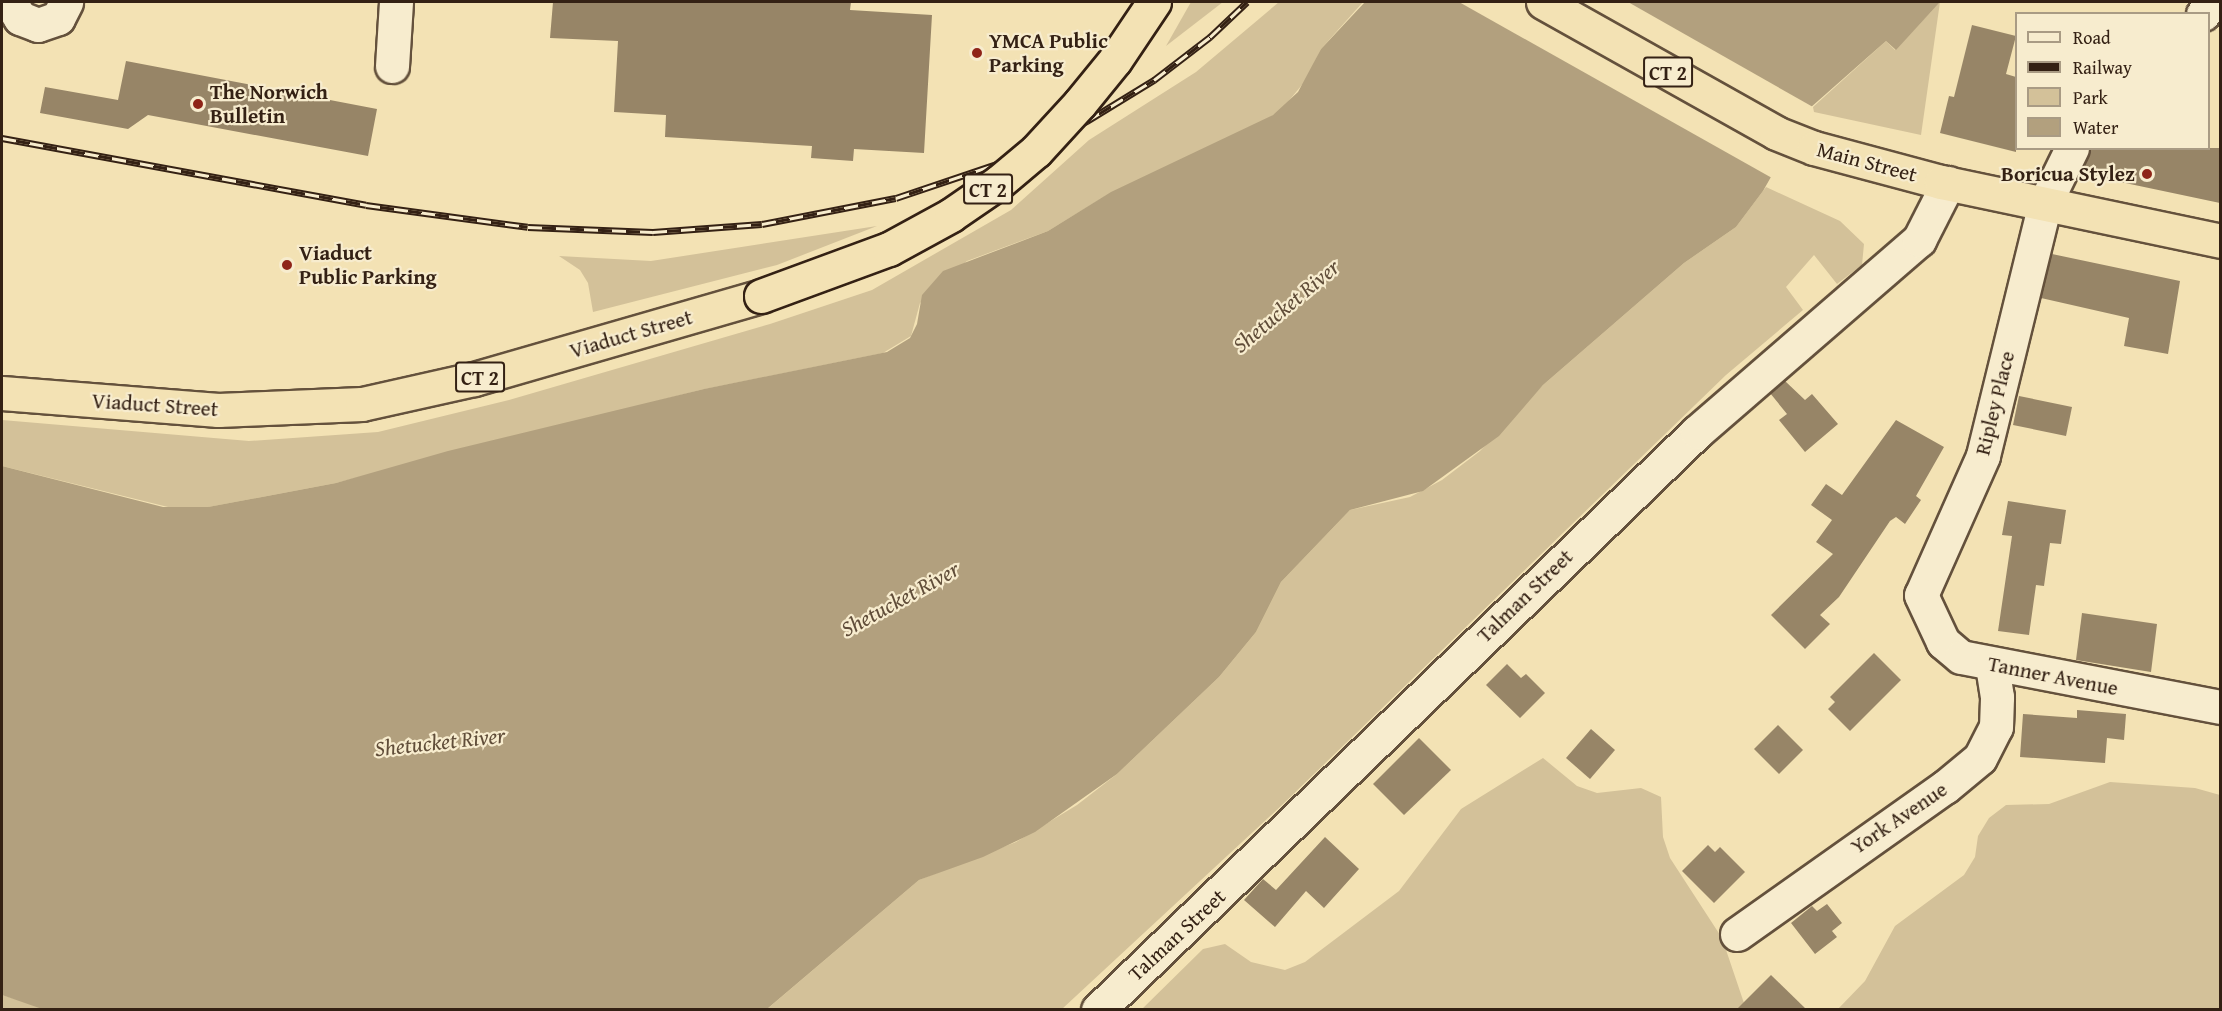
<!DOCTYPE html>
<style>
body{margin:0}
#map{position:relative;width:2222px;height:1011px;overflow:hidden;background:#f3e2b4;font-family:"Gentium Book Plus",serif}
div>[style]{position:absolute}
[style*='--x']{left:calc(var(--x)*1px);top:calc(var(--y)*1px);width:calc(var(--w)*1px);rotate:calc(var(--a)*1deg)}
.green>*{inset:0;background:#d3c199}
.water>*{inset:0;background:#b2a07e}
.pier>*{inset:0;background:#f3e2b4}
.building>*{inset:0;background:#978567}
.roads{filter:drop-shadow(2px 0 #64513c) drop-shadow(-2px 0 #64513c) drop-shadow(0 2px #64513c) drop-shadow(0 -2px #64513c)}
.minor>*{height:33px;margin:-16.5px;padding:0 16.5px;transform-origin:16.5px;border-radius:16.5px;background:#f7ecce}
.highway>*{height:33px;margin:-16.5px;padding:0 16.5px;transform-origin:16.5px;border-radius:16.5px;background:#f3e2b4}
.rail>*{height:7px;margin-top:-3.5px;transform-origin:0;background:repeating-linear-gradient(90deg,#f7ecce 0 14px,#342114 0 28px);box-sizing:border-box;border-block:2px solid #342114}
.bridges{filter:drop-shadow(2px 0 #342114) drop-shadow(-2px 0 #342114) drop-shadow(0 2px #342114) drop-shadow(0 -2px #342114)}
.highway-bridge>*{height:33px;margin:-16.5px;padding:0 16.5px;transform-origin:16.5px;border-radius:16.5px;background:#f3e2b4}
.dots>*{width:16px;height:16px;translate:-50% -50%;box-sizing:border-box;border:3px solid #f7ecce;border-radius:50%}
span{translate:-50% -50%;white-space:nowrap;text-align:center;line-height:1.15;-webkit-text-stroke:4.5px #f7ecce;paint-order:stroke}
.shield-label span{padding:2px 4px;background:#f7ecce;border:2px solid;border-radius:4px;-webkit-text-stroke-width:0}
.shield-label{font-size:20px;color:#342114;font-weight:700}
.poi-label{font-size:21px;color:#342114;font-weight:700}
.left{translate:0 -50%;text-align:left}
.right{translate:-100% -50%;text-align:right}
.street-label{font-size:21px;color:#342114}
.water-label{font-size:22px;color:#604d39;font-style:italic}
.frame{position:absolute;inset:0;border:3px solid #342114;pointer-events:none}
.legend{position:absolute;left:2015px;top:12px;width:195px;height:138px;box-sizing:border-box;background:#f7ecce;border:2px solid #a99b84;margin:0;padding:8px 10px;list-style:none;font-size:18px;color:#342114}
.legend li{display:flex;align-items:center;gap:12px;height:30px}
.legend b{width:30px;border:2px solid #a99b84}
</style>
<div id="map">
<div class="green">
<i style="clip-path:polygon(1191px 2px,1223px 2px,1166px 46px)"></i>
<i style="clip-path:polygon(1279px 2px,1363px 2px,1321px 49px,1306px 80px,1282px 109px,1263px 122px,1107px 195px,1048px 231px,967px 261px,920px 303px,911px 336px,883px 353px,700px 390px,336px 483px,203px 508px,168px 507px,2px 466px,2px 420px,249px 441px,378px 432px,509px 400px,770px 324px,872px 290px,1011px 210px,1089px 140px,1196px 72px)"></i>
<i style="clip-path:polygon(1940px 2px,1921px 135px,1814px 112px,1813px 107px,1886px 41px,1895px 50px)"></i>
<i style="clip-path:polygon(1766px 187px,1840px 221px,1864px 244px,1862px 265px,1837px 284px,1814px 255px,1786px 287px,1803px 310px,1726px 375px,1282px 805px,1062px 1009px,766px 1010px,919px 880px,1016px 842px,1077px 805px,1117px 774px,1219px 677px,1256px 632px,1281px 582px,1350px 510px,1410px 497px,1442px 480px,1480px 451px,1543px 385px,1684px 263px,1736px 227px)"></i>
<i style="clip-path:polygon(877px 226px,777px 265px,593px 312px,588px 283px,580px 270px,559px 256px,651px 261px)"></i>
<i style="clip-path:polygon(1543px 758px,1577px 786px,1597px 793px,1641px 788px,1661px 797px,1663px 837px,1670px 858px,1722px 938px,1746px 1009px,1141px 1010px,1203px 949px,1225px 944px,1251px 962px,1285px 970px,1305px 962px,1399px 891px,1461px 809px)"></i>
<i style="clip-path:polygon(2110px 782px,2195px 788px,2220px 795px,2220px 1009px,1838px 1009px,1865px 981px,1895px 926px,1964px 875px,1975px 857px,1978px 836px,1989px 818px,2006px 805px,2049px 804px)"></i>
<i style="clip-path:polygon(2px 995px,48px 1009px,2px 1009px)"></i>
</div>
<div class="water">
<i style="clip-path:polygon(1365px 2px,1940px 2px,1896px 50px,1886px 41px,1810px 108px,1763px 191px,1736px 227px,1684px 263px,1543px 385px,1499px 436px,1423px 491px,1350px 510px,1281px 582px,1256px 632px,1219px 677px,1117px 774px,1035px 832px,983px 857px,919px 880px,767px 1009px,45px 1010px,2px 995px,2px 466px,163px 507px,208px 507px,336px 483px,448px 451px,704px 389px,887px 352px,910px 338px,917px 324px,922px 295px,943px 271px,1048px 231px,1111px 192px,1273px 115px,1298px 92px,1321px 49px)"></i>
</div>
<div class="pier">
<i style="clip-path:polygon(1459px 2px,1628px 2px,1813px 107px,1772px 178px)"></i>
</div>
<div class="building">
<i style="clip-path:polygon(553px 2px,851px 2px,850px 10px,932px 15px,924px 153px,854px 149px,853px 161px,811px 158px,812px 146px,665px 137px,666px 115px,614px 112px,618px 41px,550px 38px)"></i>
<i style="clip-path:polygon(1972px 25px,2016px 36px,2006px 74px,2016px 77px,2016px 152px,1940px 133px,1949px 96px,1954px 97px)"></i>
<i style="clip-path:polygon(126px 61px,377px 109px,368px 156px,148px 115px,128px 129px,40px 113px,45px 87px,118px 100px)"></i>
<i style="clip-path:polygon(2090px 148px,2220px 148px,2220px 203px,2092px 176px,2093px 171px,2083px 169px)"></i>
<i style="clip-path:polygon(2052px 254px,2180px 281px,2168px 354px,2124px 346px,2129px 318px,2041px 298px)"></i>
<i style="clip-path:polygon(1785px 381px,1805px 400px,1812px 394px,1838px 424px,1805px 452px,1779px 420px,1787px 414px,1770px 393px)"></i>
<i style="clip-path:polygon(2019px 396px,2072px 407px,2066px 436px,2013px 425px)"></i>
<i style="clip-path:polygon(1896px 420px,1944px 447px,1916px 496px,1921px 500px,1905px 524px,1896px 517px,1890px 521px,1839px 597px,1820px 615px,1830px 624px,1805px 649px,1771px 615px,1833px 554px,1816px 542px,1832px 520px,1811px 505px,1826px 484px,1842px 495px)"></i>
<i style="clip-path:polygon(2008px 501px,2066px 510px,2061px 544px,2050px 543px,2044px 586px,2036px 585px,2029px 635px,1998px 631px,2012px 536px,2002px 535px)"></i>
<i style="clip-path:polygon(2082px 613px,2157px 624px,2151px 672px,2076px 660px)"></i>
<i style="clip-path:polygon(1874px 653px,1901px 680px,1850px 731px,1828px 709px,1835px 702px,1830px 697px)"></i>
<i style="clip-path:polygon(1507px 664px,1521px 678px,1526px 674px,1545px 693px,1520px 718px,1486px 685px)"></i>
<i style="clip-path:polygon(2077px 710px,2126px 714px,2124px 740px,2107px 738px,2105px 763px,2020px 757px,2023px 714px,2077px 718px)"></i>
<i style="clip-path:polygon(1778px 725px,1803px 750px,1779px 774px,1754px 749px)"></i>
<i style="clip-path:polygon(1591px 729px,1615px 750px,1590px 779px,1566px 758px)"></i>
<i style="clip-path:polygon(1419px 738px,1451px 770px,1404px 815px,1373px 784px)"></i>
<i style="clip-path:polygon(1325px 837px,1359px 869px,1324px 908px,1306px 891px,1275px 927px,1244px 900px,1263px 879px,1276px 890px)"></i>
<i style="clip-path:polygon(1708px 845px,1715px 852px,1720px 847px,1745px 872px,1714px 903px,1682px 871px)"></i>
<i style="clip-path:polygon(1827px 904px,1842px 923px,1832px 931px,1837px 937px,1815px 954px,1791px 923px,1812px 906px,1817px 911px)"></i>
<i style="clip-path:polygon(1771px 975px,1807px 1010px,1736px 1010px)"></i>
</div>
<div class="roads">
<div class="minor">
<i style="--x:10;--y:2;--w:19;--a:58"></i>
<i style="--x:20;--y:18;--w:19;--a:21"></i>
<i style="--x:38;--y:25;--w:21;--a:-19"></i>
<i style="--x:58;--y:18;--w:18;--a:-63"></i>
<i style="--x:2203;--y:14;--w:15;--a:-53"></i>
<i style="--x:392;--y:66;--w:64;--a:-86.4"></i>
<i style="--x:2072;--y:148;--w:61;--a:116.1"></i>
<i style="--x:2045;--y:203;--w:260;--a:103.8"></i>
<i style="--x:1983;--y:456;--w:152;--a:114"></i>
<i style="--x:1921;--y:595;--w:52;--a:64.9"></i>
<i style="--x:1943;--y:642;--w:23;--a:40"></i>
<i style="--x:1961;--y:657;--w:264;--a:10.9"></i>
<i style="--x:1737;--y:934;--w:255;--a:-35.3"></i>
<i style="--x:1945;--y:787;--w:45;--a:-39.6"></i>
<i style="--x:1980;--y:758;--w:35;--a:-63"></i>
<i style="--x:1996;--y:727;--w:30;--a:-88"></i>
<i style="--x:1997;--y:697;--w:32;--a:-99"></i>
<i style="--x:1098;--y:1010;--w:832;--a:-43.98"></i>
<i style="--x:1697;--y:432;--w:294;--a:-40.9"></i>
<i style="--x:1919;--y:240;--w:64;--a:-63"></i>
</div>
<div class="highway">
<i style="--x:1543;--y:2;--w:267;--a:29.3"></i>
<i style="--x:1776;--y:133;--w:41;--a:21.5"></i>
<i style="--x:1814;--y:148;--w:131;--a:15"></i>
<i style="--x:1941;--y:182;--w:285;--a:11.9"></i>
<i style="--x:2;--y:393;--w:217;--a:4.5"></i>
<i style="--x:218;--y:410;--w:144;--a:-2.4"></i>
<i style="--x:362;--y:404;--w:115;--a:-12.6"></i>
<i style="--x:474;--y:379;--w:299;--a:-16.1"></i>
</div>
</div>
<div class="rail">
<i style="--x:2;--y:138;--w:370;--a:10.4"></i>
<i style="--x:366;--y:205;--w:163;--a:7.7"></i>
<i style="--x:528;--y:227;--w:125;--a:2.3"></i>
<i style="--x:653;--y:232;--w:109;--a:-4.2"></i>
<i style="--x:762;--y:224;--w:136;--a:-11"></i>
<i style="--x:896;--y:198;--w:110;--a:-18.6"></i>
<i style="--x:1000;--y:163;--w:97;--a:-25.8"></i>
<i style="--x:1087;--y:121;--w:79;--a:-31.5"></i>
<i style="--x:1154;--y:80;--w:71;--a:-37.5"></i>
<i style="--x:1210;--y:37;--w:51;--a:-43.4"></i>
</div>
<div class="bridges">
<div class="highway-bridge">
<i style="--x:761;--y:296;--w:136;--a:-20.2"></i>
<i style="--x:889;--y:249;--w:71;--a:-28.7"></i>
<i style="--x:951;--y:215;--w:58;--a:-34.5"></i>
<i style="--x:999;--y:182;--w:48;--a:-40"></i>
<i style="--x:1036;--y:151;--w:65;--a:-47.5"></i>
<i style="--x:1080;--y:103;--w:55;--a:-50.9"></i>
<i style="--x:1115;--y:60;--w:70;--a:-56.1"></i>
</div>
</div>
<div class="dots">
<i style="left:977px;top:53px;background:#8f2418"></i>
<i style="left:198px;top:104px;background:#8f2418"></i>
<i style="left:2147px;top:174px;background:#8f2418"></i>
<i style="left:287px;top:265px;background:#8f2418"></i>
</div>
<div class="shield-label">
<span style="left:1668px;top:72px">CT 2</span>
<span style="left:988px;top:189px">CT 2</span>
<span style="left:480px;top:377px">CT 2</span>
</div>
<div class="poi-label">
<span class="left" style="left:989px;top:53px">YMCA Public<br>Parking</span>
<span class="left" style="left:210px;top:104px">The Norwich<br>Bulletin</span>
<span class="right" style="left:2135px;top:174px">Boricua Stylez</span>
<span class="left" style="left:299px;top:265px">Viaduct<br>Public Parking</span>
</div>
<div class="street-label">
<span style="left:1867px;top:162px;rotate:15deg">Main Street</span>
<span style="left:631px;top:334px;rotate:-16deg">Viaduct Street</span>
<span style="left:1995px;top:403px;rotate:-76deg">Ripley Place</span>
<span style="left:155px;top:405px;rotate:4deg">Viaduct Street</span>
<span style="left:1525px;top:596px;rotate:-44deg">Talman Street</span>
<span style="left:2053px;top:676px;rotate:11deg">Tanner Avenue</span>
<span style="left:1899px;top:818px;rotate:-34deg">York Avenue</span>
<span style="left:1177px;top:935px;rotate:-43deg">Talman Street</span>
</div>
<div class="water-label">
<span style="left:1286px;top:306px;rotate:-40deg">Shetucket River</span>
<span style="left:900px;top:599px;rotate:-29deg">Shetucket River</span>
<span style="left:440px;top:742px;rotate:-6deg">Shetucket River</span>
</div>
<div class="frame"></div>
<ul class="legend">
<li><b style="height:8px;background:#f7ecce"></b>Road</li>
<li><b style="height:8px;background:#342114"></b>Railway</li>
<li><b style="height:16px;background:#d3c199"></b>Park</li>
<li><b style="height:16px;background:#b2a07e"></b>Water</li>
</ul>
</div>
